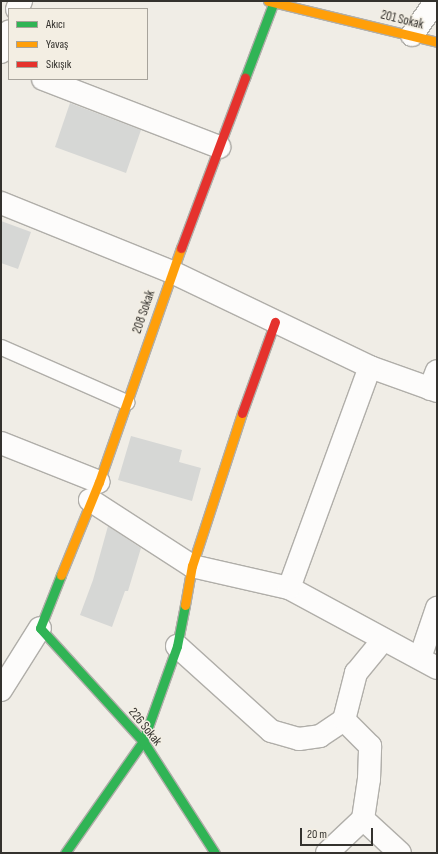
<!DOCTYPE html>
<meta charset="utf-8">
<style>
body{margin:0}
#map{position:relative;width:438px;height:854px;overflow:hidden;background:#f0ede6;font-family:"Sofia Sans Condensed",sans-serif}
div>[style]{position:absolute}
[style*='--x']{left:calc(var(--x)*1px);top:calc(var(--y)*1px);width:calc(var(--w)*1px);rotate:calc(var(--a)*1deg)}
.building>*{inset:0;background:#d6d7d5}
.roads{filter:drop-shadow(1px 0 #b0aea9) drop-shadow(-1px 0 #b0aea9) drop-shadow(0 1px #b0aea9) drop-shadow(0 -1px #b0aea9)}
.lane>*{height:15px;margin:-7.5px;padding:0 7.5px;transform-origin:7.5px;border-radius:7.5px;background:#fdfcfb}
.street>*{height:22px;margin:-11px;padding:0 11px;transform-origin:11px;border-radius:11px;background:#fdfcfb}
.fast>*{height:9px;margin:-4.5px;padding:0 4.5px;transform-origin:4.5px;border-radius:4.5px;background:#30b455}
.slow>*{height:9px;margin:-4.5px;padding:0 4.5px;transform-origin:4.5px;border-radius:4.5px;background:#ff9f0a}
.jam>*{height:9px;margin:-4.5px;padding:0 4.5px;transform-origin:4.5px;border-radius:4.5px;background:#e5322d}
span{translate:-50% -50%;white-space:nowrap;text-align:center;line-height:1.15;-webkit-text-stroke:3px #f3eee3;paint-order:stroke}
.street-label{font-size:13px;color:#34322e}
.frame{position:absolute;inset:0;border:2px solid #34322e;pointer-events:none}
.legend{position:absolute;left:8px;top:8px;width:140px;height:72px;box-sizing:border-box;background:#f3eee3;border:1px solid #a7a39b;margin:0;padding:5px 7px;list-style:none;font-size:12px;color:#34322e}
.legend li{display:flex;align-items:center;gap:8px;height:20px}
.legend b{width:20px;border:1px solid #a7a39b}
.scale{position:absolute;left:300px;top:828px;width:73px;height:18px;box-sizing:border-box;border:2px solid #34322e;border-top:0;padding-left:5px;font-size:12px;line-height:14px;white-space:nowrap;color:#34322e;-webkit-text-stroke:3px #f3eee3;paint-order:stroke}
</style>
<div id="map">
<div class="building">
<i style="clip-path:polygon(70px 103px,141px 130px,126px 173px,55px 147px)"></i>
<i style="clip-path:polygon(1px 221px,31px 232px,18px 269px,1px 263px)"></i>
<i style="clip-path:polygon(131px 436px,182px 450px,179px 462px,201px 468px,192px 501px,118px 480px)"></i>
<i style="clip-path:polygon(108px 526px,141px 548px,128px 591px,125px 591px,112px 627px,80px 615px,93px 580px)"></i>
</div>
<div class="roads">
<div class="lane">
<i style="--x:1;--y:347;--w:137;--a:23.7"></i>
</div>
<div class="street">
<i style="--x:17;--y:9;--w:9;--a:-63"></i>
<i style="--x:412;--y:35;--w:42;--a:-54.8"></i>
<i style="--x:1;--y:52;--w:22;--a:-69"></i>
<i style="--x:43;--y:79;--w:189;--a:21.1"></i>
<i style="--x:1;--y:203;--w:184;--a:22"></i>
<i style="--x:172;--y:272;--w:220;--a:25.6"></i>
<i style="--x:370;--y:367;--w:71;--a:19.7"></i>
<i style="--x:430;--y:389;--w:19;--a:-69"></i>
<i style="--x:1;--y:443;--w:105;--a:21.7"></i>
<i style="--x:90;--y:500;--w:121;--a:32.9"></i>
<i style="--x:192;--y:566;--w:99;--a:12.8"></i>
<i style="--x:289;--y:588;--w:168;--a:28.4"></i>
<i style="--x:289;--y:588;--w:235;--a:-69.9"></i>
<i style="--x:177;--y:646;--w:127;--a:42.1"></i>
<i style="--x:271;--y:731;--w:29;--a:16"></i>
<i style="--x:299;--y:739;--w:21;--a:-8"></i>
<i style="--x:320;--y:736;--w:29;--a:-34"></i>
<i style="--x:420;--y:658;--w:53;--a:-71.2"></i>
<i style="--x:1;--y:690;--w:73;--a:-57.8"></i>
<i style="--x:363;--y:819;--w:50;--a:42.6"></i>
<i style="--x:327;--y:853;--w:50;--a:-43.4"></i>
<i style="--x:363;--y:819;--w:40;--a:-81.5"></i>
<i style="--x:369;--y:779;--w:33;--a:-88"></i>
<i style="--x:370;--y:746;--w:37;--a:-135"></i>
<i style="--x:344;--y:720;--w:49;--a:-75.7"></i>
<i style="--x:356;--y:673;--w:43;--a:-50.7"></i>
</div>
<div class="fast">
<i style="--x:245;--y:78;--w:79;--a:-69.3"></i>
<i style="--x:61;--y:575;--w:57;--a:111.6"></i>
<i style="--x:40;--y:628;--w:153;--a:47.7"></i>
<i style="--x:143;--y:741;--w:133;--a:57.3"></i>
<i style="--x:65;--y:853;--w:136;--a:-55.1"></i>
<i style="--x:143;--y:741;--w:101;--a:-70.3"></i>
<i style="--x:177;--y:646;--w:42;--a:-79"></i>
</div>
<div class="slow">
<i style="--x:268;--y:1;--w:174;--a:13.6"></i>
<i style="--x:61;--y:575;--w:100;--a:-67.8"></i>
<i style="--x:99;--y:482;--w:248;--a:-70.7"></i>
<i style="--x:185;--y:605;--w:40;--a:-80"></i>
<i style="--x:192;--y:566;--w:161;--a:-71.9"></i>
</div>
<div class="jam">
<i style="--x:181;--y:248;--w:182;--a:-69.4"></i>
<i style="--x:242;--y:413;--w:97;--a:-70.1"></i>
</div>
</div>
<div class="street-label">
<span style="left:402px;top:20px;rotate:14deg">201 Sokak</span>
<span style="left:144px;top:312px;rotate:-71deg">208 Sokak</span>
<span style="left:145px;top:727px;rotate:51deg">226 Sokak</span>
</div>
<div class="frame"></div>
<ul class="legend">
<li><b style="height:5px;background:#30b455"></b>Akıcı</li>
<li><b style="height:5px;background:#ff9f0a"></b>Yavaş</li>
<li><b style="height:5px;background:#e5322d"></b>Sıkışık</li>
</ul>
<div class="scale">20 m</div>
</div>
